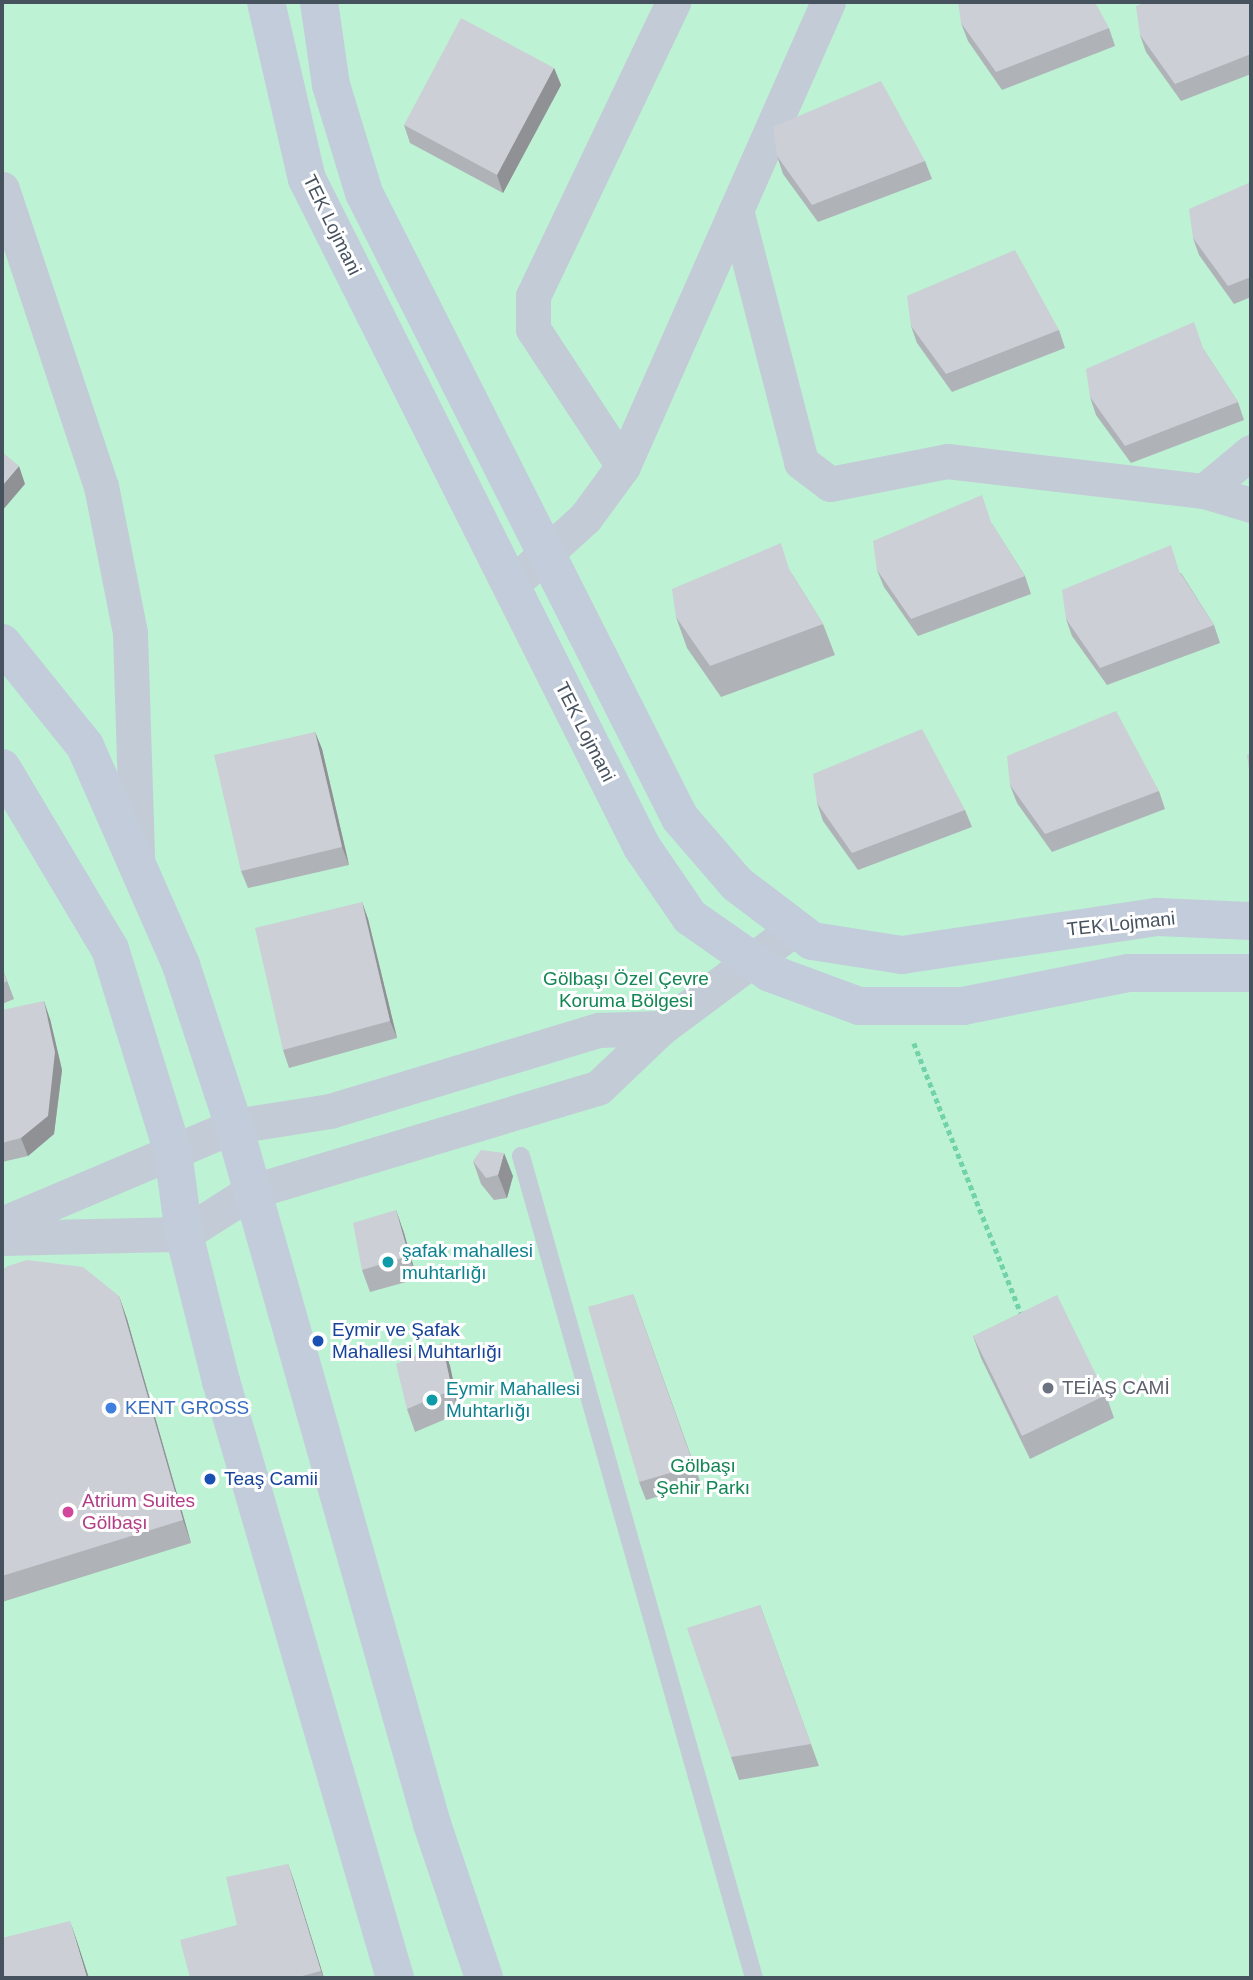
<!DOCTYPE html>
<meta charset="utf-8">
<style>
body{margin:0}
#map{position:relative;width:1253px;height:1980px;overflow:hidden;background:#f3f0f0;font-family:Arial,sans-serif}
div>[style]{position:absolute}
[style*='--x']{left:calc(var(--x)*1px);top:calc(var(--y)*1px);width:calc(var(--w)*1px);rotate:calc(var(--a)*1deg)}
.green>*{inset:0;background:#bdf2d4}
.path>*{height:4.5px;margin-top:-2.25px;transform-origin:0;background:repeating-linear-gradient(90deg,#72d2a9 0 5px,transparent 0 8.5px)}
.lane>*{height:18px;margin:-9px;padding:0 9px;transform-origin:9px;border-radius:9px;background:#c3cbd6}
.street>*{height:35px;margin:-17.5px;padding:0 17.5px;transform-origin:17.5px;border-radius:17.5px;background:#c3cbd6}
.secondary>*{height:38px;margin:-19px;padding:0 19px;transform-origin:19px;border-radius:19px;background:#c2ccda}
.wall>*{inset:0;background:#afb2b7}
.shaded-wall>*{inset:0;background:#8f9195}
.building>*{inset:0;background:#cccfd5}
.dots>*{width:19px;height:19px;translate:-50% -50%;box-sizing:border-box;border:4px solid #fff;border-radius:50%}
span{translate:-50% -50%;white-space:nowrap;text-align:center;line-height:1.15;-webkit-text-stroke:6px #fff;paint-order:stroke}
.street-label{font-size:19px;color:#47525f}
.park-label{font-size:19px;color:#128653}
.culture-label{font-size:19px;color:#0d838f}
.left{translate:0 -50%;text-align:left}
.transit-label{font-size:19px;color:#164399}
.worship-label{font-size:19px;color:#5b616d}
.shop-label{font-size:19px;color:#366cbe}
.hotel-label{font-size:19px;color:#b23c85}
.frame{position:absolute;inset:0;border:4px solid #47525f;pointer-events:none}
</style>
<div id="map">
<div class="green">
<i style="clip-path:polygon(2px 2px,1251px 2px,1251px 1978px,2px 1978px)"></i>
</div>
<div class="path">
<i style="--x:914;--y:1043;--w:296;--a:68.4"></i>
</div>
<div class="lane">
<i style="--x:521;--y:1156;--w:854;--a:74.17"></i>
</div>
<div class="street">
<i style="--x:2;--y:189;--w:313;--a:71.6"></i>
<i style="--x:101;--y:486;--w:150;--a:78.8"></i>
<i style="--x:130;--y:633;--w:229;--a:88.2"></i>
<i style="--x:736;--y:210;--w:260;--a:75.5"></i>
<i style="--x:801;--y:462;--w:36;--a:37"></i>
<i style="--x:830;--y:484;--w:119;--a:-11.1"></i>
<i style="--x:947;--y:461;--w:259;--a:6.7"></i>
<i style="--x:1251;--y:452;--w:61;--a:140.3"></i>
<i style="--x:1204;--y:491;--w:49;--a:16.6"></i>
<i style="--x:623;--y:466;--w:164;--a:-123.3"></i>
<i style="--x:533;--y:329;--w:33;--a:-90"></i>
<i style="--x:533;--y:296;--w:326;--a:-64.5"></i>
<i style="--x:511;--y:585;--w:100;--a:-42.2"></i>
<i style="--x:585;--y:518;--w:64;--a:-53.8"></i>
<i style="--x:623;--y:466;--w:507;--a:-66.16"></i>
<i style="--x:2;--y:1224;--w:252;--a:-22.9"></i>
<i style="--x:234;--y:1126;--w:97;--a:-8.9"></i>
<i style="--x:330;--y:1111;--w:281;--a:-16.8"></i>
<i style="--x:599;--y:1030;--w:62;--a:-1.8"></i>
<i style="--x:2;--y:1238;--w:182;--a:-1.3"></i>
<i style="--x:184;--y:1234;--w:78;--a:-32.5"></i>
<i style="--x:250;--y:1192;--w:364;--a:-16.7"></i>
<i style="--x:599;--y:1087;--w:86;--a:-43.6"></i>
<i style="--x:661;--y:1028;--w:167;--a:-36.7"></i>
</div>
<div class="secondary">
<i style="--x:266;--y:2;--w:182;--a:77"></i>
<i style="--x:307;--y:179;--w:747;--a:63.37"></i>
<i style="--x:642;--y:847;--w:85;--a:55.6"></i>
<i style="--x:690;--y:917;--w:98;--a:35"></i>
<i style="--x:770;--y:973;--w:95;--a:20.3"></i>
<i style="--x:859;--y:1006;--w:104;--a:0"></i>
<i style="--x:963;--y:1006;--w:168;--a:-11.3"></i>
<i style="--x:1128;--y:973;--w:123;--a:0"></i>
<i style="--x:319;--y:2;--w:84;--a:81.8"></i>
<i style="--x:331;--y:85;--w:113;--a:73"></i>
<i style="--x:364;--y:193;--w:700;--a:63.18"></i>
<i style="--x:680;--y:818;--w:87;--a:49.2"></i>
<i style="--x:737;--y:884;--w:94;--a:37.2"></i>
<i style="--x:812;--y:941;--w:91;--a:8.8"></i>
<i style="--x:902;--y:955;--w:258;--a:-8.5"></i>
<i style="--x:1157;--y:917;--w:94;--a:2.4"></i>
<i style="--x:2;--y:643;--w:132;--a:51.1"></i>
<i style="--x:85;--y:746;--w:239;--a:66.3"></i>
<i style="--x:181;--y:965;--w:169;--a:71.8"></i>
<i style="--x:234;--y:1126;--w:726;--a:74.16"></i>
<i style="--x:432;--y:1824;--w:163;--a:71.3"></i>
<i style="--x:2;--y:768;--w:211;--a:59.2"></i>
<i style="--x:110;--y:949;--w:213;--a:72.8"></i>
<i style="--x:173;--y:1152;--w:83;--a:82.4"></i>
<i style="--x:184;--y:1234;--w:152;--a:75.9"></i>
<i style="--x:221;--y:1381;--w:622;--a:73.75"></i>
</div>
<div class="wall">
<i style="clip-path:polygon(1251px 2px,1251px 74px,1181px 101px,1146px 52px,1140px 35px)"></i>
<i style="clip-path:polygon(961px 23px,1109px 28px,1115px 46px,1002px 90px,968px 41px)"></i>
<i style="clip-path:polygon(554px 68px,561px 85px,503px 193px,410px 143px,404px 125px)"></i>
<i style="clip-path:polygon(777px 156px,925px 161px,932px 179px,818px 222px,783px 174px)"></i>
<i style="clip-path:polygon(1251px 182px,1251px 297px,1234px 304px,1199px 255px,1193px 238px)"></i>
<i style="clip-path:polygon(911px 326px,1059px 330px,1065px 348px,952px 392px,917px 343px)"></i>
<i style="clip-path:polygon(1204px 350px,1238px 402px,1244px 420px,1131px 463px,1096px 415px,1090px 397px)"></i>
<i style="clip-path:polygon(992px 524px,1025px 576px,1031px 594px,918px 636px,884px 587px,877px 570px)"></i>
<i style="clip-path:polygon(1181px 573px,1214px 625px,1220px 643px,1107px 685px,1072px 636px,1066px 619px)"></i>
<i style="clip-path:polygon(792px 574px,823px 624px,835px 655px,721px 697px,687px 648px,676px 617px)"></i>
<i style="clip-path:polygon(315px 732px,322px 749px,349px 865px,248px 888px,241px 871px)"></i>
<i style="clip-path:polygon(1010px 785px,1159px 791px,1165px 809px,1052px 852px,1017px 803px)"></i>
<i style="clip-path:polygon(817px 803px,965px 810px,972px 827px,858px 870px,823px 821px)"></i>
<i style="clip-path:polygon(362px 902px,368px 919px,397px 1038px,289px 1068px,283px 1050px)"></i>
<i style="clip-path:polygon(2px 967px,14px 999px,2px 1004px)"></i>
<i style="clip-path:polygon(2px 1010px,50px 1019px,62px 1070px,54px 1134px,28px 1156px,2px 1162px)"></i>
<i style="clip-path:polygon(473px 1161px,513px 1176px,507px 1198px,494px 1200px,481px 1184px)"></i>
<i style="clip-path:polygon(396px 1210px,404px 1233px,417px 1279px,370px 1292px,362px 1270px)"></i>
<i style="clip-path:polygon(2px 1270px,119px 1296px,127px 1319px,191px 1543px,2px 1602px)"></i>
<i style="clip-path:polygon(633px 1294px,701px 1484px,646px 1500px,639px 1482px)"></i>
<i style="clip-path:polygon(973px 1336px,1106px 1395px,1114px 1418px,1030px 1459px,981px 1358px)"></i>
<i style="clip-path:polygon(442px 1343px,450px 1366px,460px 1413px,415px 1432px,407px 1409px)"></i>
<i style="clip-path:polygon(760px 1605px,819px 1766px,739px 1780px,731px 1757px)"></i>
<i style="clip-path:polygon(288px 1864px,324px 1978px,190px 1978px,237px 1925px)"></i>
</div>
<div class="shaded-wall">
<i style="clip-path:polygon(554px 68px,561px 85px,503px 193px,497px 175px)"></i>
<i style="clip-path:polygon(19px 466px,25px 484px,2px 511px,2px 486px)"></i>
<i style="clip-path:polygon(315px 732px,322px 749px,349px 865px,342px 847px)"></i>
<i style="clip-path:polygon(362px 902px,368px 919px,397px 1038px,390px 1021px)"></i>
<i style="clip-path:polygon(44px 1001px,50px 1019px,62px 1070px,54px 1134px,28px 1156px,21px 1138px)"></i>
<i style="clip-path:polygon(504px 1153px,513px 1176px,507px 1198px,498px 1175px)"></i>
<i style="clip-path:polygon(396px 1210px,404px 1233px,417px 1279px,409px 1256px)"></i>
<i style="clip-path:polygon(119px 1296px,127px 1319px,191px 1543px,183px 1520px)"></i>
<i style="clip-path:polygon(442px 1343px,450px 1366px,460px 1413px,452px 1390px)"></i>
<i style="clip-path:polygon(288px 1864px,294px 1881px,324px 1978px,321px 1971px)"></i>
<i style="clip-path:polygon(70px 1921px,78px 1944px,89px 1978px,87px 1978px)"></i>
</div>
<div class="building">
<i style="clip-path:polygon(958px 2px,1095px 2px,1109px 28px,996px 72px,961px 23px)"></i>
<i style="clip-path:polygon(1146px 2px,1251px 2px,1251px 54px,1175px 84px,1140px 35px,1136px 6px)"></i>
<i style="clip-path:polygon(461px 18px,554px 68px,497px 175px,404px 125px)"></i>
<i style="clip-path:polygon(881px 81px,925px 161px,812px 205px,777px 156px,773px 127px)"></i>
<i style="clip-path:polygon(1251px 182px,1251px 277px,1228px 286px,1193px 238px,1189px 209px)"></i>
<i style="clip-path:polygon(1015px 250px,1059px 330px,946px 374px,911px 326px,907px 296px)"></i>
<i style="clip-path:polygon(1194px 322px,1203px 348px,1238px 402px,1125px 446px,1090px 397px,1086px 369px)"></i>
<i style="clip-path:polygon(2px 452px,19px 466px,2px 486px)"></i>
<i style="clip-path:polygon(982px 495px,991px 522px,1025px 576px,911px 619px,877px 570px,873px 541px)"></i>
<i style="clip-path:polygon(781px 543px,789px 569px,823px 624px,710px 666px,676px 617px,672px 589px)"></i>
<i style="clip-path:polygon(1171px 545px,1179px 571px,1214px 625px,1100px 668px,1066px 619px,1062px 590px)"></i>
<i style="clip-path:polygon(1116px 711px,1159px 791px,1045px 834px,1010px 785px,1007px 756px)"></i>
<i style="clip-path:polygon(922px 729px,965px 810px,852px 853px,817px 803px,813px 774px)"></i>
<i style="clip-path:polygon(315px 732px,342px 847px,241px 871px,214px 755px)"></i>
<i style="clip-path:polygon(1251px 753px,1251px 784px,1247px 755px)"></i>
<i style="clip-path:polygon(362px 902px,390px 1021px,283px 1050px,255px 928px)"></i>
<i style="clip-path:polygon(2px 967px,7px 981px,2px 984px)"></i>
<i style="clip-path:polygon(44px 1001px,55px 1052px,48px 1116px,21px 1138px,2px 1143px,2px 1010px)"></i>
<i style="clip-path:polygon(481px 1150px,504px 1153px,498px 1175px,486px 1178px,473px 1161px)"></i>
<i style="clip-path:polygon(396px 1210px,409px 1256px,362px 1270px,353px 1223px)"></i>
<i style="clip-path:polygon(27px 1260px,83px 1267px,119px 1296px,183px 1520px,2px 1576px,2px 1270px,8px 1266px)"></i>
<i style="clip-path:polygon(633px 1294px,694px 1466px,639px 1482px,588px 1307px)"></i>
<i style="clip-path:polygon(1057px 1295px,1106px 1395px,1022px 1436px,973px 1336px)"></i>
<i style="clip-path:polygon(442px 1343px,452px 1390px,407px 1409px,396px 1364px)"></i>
<i style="clip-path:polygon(760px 1605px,811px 1744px,731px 1757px,687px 1628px)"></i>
<i style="clip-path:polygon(288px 1864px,321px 1971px,295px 1978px,190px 1978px,180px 1940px,237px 1925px,226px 1877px)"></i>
<i style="clip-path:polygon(70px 1921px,87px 1978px,2px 1978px,2px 1938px)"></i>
</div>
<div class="dots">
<i style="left:388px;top:1262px;background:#0f9aa8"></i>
<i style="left:318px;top:1341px;background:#1a4fb4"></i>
<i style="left:1048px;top:1388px;background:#6b7280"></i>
<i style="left:432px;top:1400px;background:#0f9aa8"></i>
<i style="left:111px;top:1408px;background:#3f7fe0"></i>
<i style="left:210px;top:1479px;background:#1a4fb4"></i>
<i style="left:68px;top:1512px;background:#d1479c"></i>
</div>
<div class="street-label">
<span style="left:332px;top:225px;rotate:64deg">TEK Lojmani</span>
<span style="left:585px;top:732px;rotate:63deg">TEK Lojmani</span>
<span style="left:1121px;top:924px;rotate:-6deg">TEK Lojmani</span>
</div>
<div class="park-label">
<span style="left:626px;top:990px">Gölbaşı Özel Çevre<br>Koruma Bölgesi</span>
<span style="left:703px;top:1477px">Gölbaşı<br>Şehir Parkı</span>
</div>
<div class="culture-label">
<span class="left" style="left:402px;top:1262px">şafak mahallesi<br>muhtarlığı</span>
<span class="left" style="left:446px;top:1400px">Eymir Mahallesi<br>Muhtarlığı</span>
</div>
<div class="transit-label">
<span class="left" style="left:332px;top:1341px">Eymir ve Şafak<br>Mahallesi Muhtarlığı</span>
<span class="left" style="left:224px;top:1479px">Teaş Camii</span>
</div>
<div class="worship-label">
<span class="left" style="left:1062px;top:1388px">TEİAŞ CAMİ</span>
</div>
<div class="shop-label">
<span class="left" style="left:125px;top:1408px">KENT GROSS</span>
</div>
<div class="hotel-label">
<span class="left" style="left:82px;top:1512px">Atrium Suites<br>Gölbaşı</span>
</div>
<div class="frame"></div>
</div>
